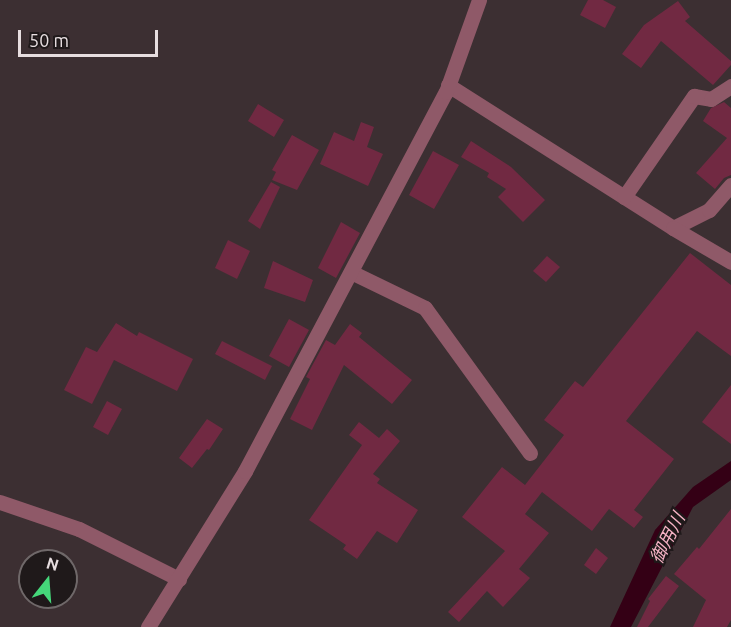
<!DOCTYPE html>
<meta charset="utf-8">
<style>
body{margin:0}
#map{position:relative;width:731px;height:627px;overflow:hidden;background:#3c2f32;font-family:Ubuntu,"Noto Sans JP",sans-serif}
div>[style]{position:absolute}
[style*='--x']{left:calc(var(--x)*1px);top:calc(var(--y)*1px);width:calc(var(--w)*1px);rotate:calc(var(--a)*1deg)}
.water>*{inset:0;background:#340015}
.building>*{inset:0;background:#712942}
.street>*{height:15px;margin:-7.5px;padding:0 7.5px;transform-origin:7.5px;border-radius:7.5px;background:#8f5968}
span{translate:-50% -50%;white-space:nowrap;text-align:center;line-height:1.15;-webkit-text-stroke:4.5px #1f191a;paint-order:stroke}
.water-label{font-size:18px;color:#f6b3c5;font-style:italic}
.north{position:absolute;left:18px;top:549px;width:60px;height:60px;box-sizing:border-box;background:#1f191a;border:2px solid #6f6869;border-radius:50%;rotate:17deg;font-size:16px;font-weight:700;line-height:24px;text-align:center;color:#e7dee0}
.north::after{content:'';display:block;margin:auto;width:21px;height:27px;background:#45d77a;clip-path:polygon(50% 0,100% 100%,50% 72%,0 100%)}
.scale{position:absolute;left:18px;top:30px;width:140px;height:27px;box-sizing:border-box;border:3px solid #e7dee0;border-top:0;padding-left:8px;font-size:18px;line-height:21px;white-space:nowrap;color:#e7dee0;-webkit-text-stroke:4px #1f191a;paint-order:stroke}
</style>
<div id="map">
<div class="water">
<i style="clip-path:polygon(731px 461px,731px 480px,693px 507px,631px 627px,610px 627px,655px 530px,693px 487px)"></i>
</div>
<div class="building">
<i style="clip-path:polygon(588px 0,603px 0,616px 7px,605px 28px,580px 15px)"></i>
<i style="clip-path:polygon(678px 1px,690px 17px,685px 21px,731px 61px,731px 65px,713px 85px,661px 41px,641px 68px,622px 54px,644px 25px)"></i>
<i style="clip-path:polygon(724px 102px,731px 108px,731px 175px,724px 178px,715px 189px,696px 173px,727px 138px,703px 121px,711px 108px)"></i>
<i style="clip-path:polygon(258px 104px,284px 120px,274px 137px,248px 121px)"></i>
<i style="clip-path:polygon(361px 122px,374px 127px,367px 147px,383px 154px,368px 186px,320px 164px,334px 132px,354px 141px)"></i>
<i style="clip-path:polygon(292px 135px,319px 150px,297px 190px,272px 180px,276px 172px,272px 170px)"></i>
<i style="clip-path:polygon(471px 141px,511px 167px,545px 200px,523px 222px,498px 197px,506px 189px,487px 177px,489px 173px,461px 157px)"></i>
<i style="clip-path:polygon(433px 151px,459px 165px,434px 209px,409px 195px)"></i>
<i style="clip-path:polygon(271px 182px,280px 187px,260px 229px,248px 221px)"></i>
<i style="clip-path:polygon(341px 222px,360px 233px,336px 278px,318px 268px)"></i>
<i style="clip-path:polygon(228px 240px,250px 251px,237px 279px,215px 268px)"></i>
<i style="clip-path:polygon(690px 253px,731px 285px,731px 356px,697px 331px,626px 421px,674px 459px,634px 510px,643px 517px,634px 528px,609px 509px,592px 531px,542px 492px,525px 514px,549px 533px,519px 569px,530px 578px,503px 607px,487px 591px,459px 622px,448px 612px,505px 551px,462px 517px,502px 467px,525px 485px,564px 435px,544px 420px,575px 381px,583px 387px)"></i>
<i style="clip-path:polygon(547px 256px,560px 267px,546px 282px,533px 271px)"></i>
<i style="clip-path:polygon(273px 261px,313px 280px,305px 302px,264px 288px)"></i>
<i style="clip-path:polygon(289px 319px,309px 330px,289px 367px,269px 356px)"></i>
<i style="clip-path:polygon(116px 323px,137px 336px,139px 332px,193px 359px,177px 391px,114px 360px,92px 404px,64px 390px,86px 347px,97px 352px)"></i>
<i style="clip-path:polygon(350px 324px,362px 333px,359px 337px,412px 380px,392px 404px,344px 365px,312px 430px,290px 419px,310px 379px,306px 377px,326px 340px,335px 345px)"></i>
<i style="clip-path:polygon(222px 341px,272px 366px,265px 380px,215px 354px)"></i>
<i style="clip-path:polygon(731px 385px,731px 444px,702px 422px)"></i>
<i style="clip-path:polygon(107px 401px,122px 409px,108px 435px,93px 427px)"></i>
<i style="clip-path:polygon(207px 419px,223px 429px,209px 450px,207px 449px,192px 468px,179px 458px)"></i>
<i style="clip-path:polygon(359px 422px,379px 438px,387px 429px,400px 441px,373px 474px,380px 479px,377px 483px,418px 510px,397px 543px,377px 531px,357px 559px,343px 549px,346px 545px,309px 520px,362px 445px,349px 435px)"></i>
<i style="clip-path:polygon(731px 509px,731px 620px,727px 627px,693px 627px,706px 600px,674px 574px,697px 547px,699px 549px)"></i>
<i style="clip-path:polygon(596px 548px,608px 558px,596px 574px,584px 565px)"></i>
<i style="clip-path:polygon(666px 576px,679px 586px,648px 627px,637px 627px,650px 601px,648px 599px)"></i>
</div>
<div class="street">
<i style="--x:448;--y:85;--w:267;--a:32.4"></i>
<i style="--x:673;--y:228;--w:40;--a:-26.6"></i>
<i style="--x:709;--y:210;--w:33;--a:-49"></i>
<i style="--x:624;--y:197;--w:123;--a:-55.3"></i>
<i style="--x:694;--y:96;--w:17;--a:10"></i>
<i style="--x:711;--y:99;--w:24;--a:-33"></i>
<i style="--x:673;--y:228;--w:67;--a:30.4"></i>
<i style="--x:351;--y:272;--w:82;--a:25.9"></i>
<i style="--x:425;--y:308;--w:179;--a:54.1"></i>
<i style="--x:0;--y:502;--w:83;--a:18.9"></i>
<i style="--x:79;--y:529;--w:112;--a:26.6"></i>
<i style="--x:148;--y:627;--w:184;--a:-58.1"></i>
<i style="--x:245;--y:471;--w:429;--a:-62.1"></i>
<i style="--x:446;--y:92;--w:98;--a:-70.3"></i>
</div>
<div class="water-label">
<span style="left:667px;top:538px;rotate:-63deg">御用川</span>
</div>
<div class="north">N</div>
<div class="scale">50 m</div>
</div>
